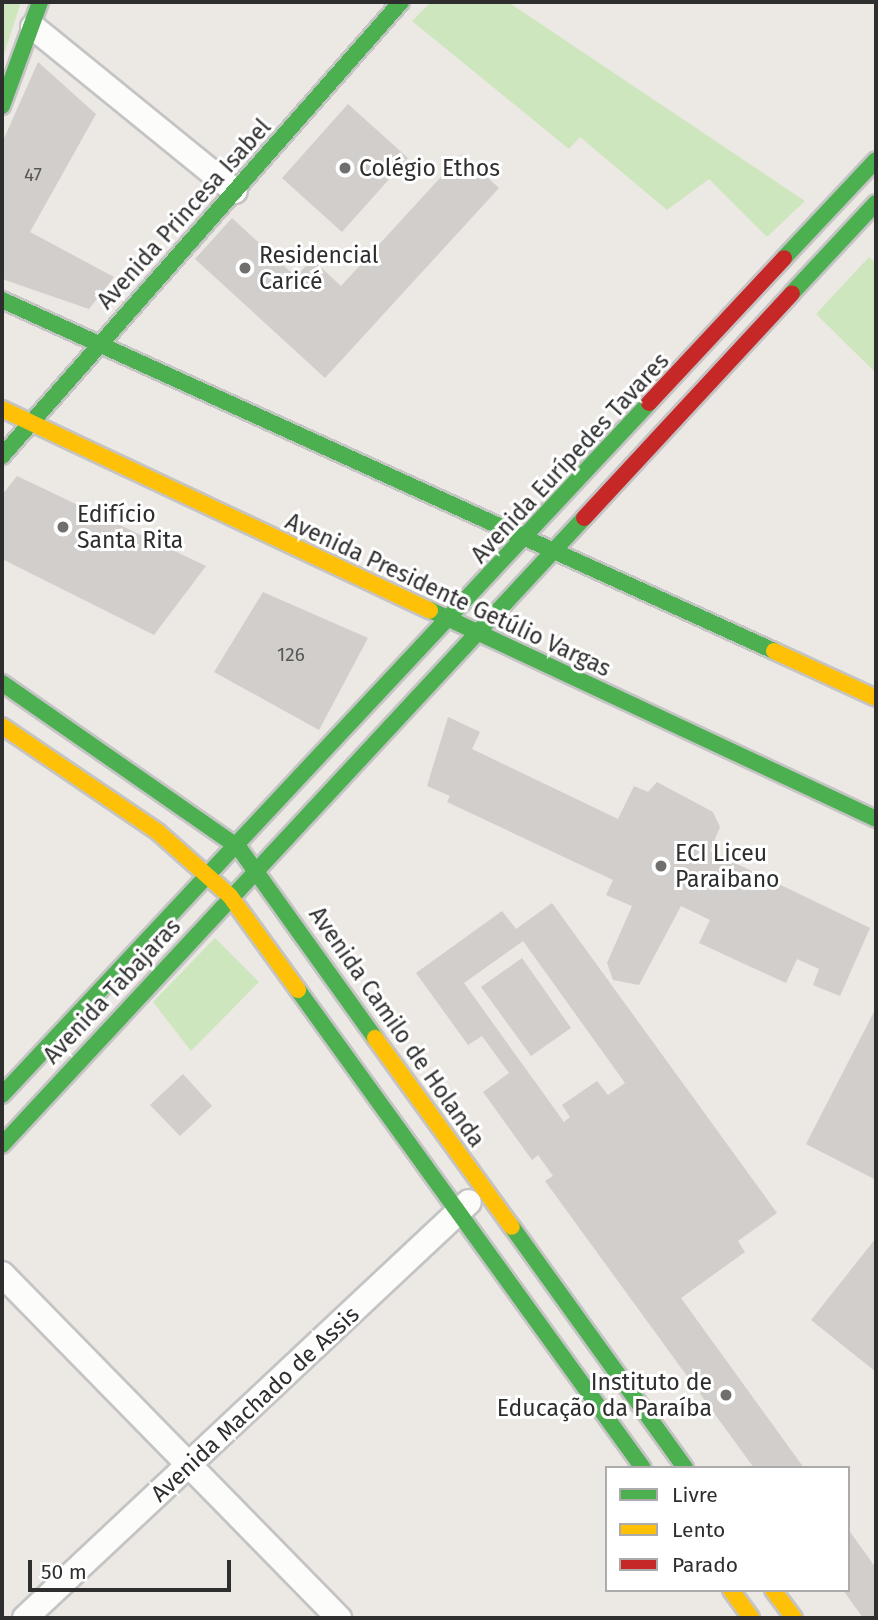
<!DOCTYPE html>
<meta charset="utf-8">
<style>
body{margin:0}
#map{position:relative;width:878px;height:1620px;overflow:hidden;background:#ece8e4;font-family:"Fira Sans",sans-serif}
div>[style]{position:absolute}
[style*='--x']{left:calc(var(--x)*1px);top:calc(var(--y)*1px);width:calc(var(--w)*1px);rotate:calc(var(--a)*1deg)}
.green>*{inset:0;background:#cee6be}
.building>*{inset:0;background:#d1cecb}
.roads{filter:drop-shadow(2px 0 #c5c4c5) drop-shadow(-2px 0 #c5c4c5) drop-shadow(0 2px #c5c4c5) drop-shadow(0 -2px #c5c4c5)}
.street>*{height:24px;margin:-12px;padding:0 12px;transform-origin:12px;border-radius:12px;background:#fcfcfb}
.fast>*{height:16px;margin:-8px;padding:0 8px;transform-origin:8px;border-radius:8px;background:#4caf50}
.slow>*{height:16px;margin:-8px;padding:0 8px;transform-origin:8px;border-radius:8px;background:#ffc107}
.jam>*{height:16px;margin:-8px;padding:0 8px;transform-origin:8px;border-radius:8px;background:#c62828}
.dots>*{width:19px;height:19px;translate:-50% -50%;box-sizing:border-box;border:4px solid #fff;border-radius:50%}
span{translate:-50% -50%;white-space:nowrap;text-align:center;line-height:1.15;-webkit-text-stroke:6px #fff;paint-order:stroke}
.number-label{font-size:19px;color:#585857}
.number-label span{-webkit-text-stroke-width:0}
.poi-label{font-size:23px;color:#2e2e2e}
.left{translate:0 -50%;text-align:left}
.right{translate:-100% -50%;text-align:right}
.street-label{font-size:23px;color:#2e2e2e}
.frame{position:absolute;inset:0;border:4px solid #2e2e2e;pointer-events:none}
.legend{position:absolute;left:605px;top:1466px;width:245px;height:126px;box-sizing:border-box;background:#fff;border:2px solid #ababab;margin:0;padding:9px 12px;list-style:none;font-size:21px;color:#2e2e2e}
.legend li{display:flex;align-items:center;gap:14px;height:35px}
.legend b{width:35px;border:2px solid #ababab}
.scale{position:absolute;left:28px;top:1560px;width:203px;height:32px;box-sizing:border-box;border:4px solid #2e2e2e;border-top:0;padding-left:9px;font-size:21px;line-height:24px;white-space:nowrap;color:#2e2e2e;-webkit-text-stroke:5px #fff;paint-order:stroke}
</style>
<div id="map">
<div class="green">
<i style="clip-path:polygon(2px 2px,21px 2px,2px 60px)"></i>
<i style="clip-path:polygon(431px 2px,508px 2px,805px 201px,767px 237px,709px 179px,667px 210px,580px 137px,569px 149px,412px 21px)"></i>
<i style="clip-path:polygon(869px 257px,876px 263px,876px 373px,816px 314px)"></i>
<i style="clip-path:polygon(215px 938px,259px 982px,191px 1051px,153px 1002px)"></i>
</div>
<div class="building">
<i style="clip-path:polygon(38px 62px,96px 114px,30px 232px,114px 277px,89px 309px,2px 279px,2px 143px)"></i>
<i style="clip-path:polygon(348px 104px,408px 158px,342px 232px,282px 178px)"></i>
<i style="clip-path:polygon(462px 154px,499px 188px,325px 378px,195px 259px,232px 218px,296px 277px,312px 259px,341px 286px)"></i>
<i style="clip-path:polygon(17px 476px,206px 566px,154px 635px,2px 559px,2px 495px)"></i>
<i style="clip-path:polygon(263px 592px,368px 638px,319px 730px,214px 672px)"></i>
<i style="clip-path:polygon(448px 717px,480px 732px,472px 749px,618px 819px,634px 786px,648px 792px,657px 782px,713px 812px,720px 827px,710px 851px,870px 928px,840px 996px,813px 985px,819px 969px,797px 959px,786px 983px,699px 943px,710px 920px,681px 906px,639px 985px,613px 980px,607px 963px,632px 906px,606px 895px,613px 880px,447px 802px,450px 796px,427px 786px)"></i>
<i style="clip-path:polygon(evenodd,552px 903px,777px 1213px,738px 1241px,745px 1252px,681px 1298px,804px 1468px,754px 1468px,545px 1181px,553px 1176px,538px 1155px,532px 1160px,483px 1092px,509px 1073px,482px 1036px,468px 1045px,416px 973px,502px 911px,516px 929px,552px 903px,523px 941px,625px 1083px,608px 1095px,597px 1081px,562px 1105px,570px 1117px,564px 1122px,464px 983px,523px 941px)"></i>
<i style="clip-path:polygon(522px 958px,571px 1028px,531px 1056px,481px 987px)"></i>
<i style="clip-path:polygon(876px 1008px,876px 1180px,806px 1144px)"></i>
<i style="clip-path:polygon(183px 1074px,212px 1106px,180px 1136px,150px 1105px)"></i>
<i style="clip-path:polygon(876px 1238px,876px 1372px,811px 1320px)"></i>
<i style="clip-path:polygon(848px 1529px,876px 1568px,876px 1618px,863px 1618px,843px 1590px,848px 1590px)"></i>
</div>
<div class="roads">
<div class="street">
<i style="--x:33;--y:27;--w:260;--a:39.1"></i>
<i style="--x:2;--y:1274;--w:482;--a:45.6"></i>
<i style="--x:25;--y:1618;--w:608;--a:-43.14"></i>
</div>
<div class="fast">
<i style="--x:2;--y:106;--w:111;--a:-69.9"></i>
<i style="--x:784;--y:258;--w:134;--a:-46.8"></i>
<i style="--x:792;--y:293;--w:123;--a:-47"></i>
<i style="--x:2;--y:300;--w:848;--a:24.45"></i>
<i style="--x:2;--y:456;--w:604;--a:-48.69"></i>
<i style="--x:430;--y:610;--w:493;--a:25.1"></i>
<i style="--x:2;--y:683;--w:289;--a:34.8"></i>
<i style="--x:239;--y:848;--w:234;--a:54.4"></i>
<i style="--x:298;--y:990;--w:589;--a:54.18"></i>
<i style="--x:2;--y:1095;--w:947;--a:-46.92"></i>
<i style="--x:2;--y:1145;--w:855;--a:-47.13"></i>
<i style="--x:512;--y:1227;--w:297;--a:54.3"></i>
</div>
<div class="slow">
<i style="--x:2;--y:409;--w:473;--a:25.2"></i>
<i style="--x:774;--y:651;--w:112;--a:24.7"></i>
<i style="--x:2;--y:726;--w:189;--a:34.2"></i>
<i style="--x:158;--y:832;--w:96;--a:41.6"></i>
<i style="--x:230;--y:896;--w:116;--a:54.1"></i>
<i style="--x:375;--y:1038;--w:233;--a:54.1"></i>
<i style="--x:731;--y:1590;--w:34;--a:54"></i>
<i style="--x:773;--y:1590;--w:35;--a:53"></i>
</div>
<div class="jam">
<i style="--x:649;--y:403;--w:198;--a:-47"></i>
<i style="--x:584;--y:518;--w:306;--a:-47.2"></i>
</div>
</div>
<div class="dots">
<i style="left:345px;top:168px;background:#706f6e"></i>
<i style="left:245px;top:268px;background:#706f6e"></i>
<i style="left:63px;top:527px;background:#706f6e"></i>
<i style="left:661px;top:866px;background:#706f6e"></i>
<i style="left:726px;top:1395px;background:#706f6e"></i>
</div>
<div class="number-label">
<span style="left:33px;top:175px">47</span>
<span style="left:291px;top:655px">126</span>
</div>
<div class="poi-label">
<span class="left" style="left:359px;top:168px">Colégio Ethos</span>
<span class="left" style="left:259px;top:268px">Residencial<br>Caricé</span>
<span class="left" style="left:77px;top:527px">Edifício<br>Santa Rita</span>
<span class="left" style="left:675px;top:866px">ECI Liceu<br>Paraibano</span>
<span class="right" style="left:712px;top:1395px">Instituto de<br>Educação da Paraíba</span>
</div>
<div class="street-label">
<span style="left:184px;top:214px;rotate:-48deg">Avenida Princesa Isabel</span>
<span style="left:570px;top:458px;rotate:-47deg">Avenida Eurípedes Tavares</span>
<span style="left:448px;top:595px;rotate:25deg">Avenida Presidente Getúlio Vargas</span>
<span style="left:112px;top:991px;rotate:-47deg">Avenida Tabajaras</span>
<span style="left:397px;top:1027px;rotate:55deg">Avenida Camilo de Holanda</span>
<span style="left:255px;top:1404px;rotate:-43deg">Avenida Machado de Assis</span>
</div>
<div class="frame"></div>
<ul class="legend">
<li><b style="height:9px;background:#4caf50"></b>Livre</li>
<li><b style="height:9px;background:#ffc107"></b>Lento</li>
<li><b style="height:9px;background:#c62828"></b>Parado</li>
</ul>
<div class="scale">50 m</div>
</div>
